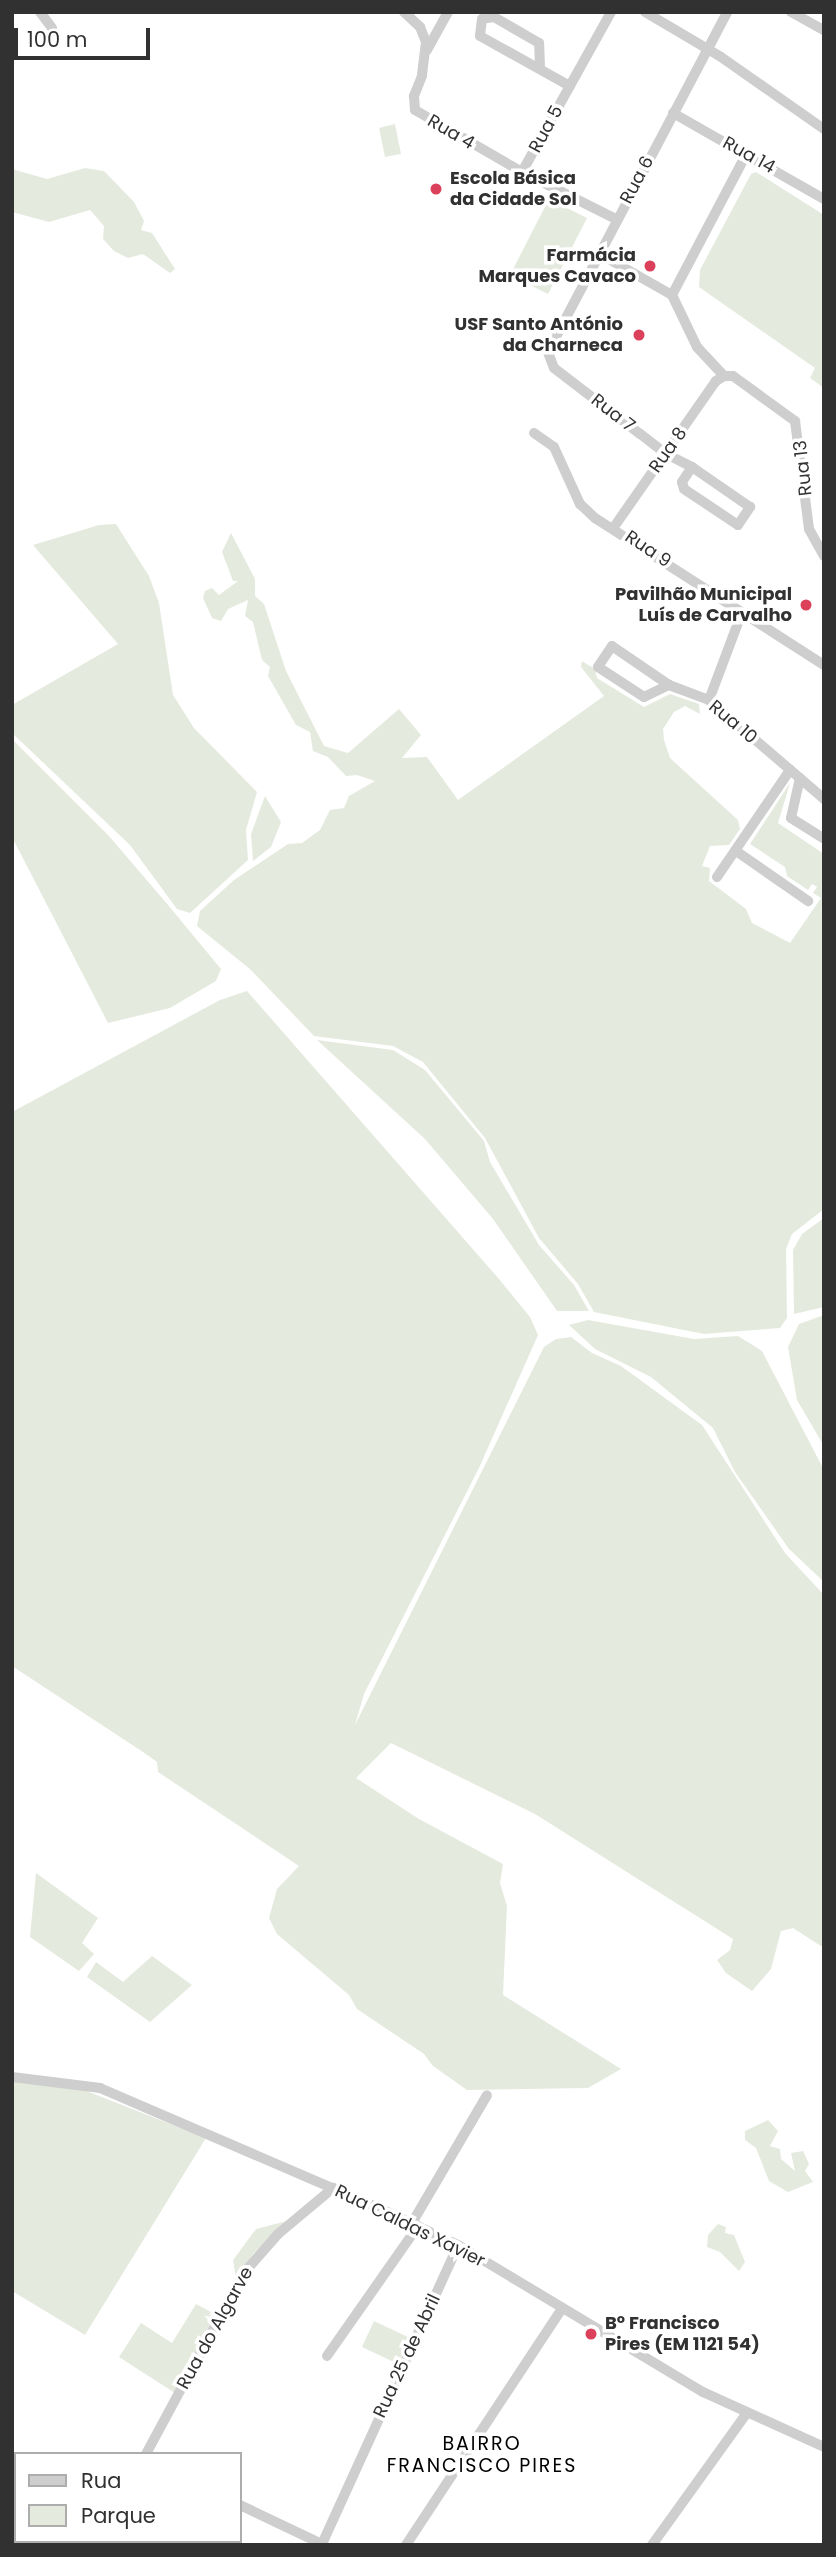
<!DOCTYPE html>
<meta charset="utf-8">
<style>
body{margin:0}
#map{position:relative;width:836px;height:2557px;overflow:hidden;background:#fff;font-family:Poppins,sans-serif}
div>[style]{position:absolute}
[style*='--x']{left:calc(var(--x)*1px);top:calc(var(--y)*1px);width:calc(var(--w)*1px);rotate:calc(var(--a)*1deg)}
.green>*{inset:0;background:#e5eade}
.minor>*{height:10px;margin:-5px;padding:0 5px;transform-origin:5px;border-radius:5px;background:#cecece}
.dots>*{width:19px;height:19px;translate:-50% -50%;box-sizing:border-box;border:4px solid #fff;border-radius:50%}
span{translate:-50% -50%;white-space:nowrap;text-align:center;line-height:1.15;-webkit-text-stroke:7px #fff;paint-order:stroke}
.street-label{font-size:18px;color:#313131}
.poi-label{font-size:18px;color:#313131;font-weight:700}
.left{translate:0 -50%;text-align:left}
.right{translate:-100% -50%;text-align:right}
.neighbourhood-label{font-size:19px;color:#000;letter-spacing:2px}
.frame{position:absolute;inset:0;border:14px solid #313131;pointer-events:none}
.legend{position:absolute;left:14px;top:2452px;width:228px;height:91px;box-sizing:border-box;background:#fff;border:2px solid #adadad;margin:0;padding:9px 12px;list-style:none;font-size:21px;color:#313131}
.legend li{display:flex;align-items:center;gap:14px;height:35px}
.legend b{width:35px;border:2px solid #adadad}
.scale{position:absolute;left:14px;top:28px;width:136px;height:32px;box-sizing:border-box;border:4px solid #313131;border-top:0;padding-left:9px;font-size:21px;line-height:24px;white-space:nowrap;color:#313131;-webkit-text-stroke:5px #fff;paint-order:stroke}
</style>
<div id="map">
<div class="green">
<i style="clip-path:polygon(395px 124px,401px 154px,385px 157px,379px 128px)"></i>
<i style="clip-path:polygon(85px 168px,104px 171px,134px 202px,144px 221px,141px 230px,152px 233px,175px 269px,170px 273px,143px 254px,128px 258px,114px 251px,103px 239px,104px 226px,90px 210px,49px 222px,12px 212px,12px 169px,47px 179px)"></i>
<i style="clip-path:polygon(756px 172px,824px 215px,824px 388px,810px 378px,815px 368px,699px 287px,700px 270px,751px 174px)"></i>
<i style="clip-path:polygon(549px 199px,587px 218px,548px 294px,510px 275px)"></i>
<i style="clip-path:polygon(116px 524px,149px 576px,159px 603px,173px 695px,194px 728px,257px 792px,246px 830px,248px 860px,190px 913px,177px 909px,130px 845px,12px 733px,12px 705px,118px 644px,33px 545px,99px 525px)"></i>
<i style="clip-path:polygon(231px 533px,255px 579px,255px 596px,264px 604px,286px 671px,324px 746px,348px 753px,399px 709px,421px 735px,402px 758px,427px 757px,458px 800px,604px 696px,581px 667px,582px 661px,595px 669px,597px 678px,644px 707px,670px 694px,699px 704px,700px 714px,685px 706px,674px 712px,663px 729px,664px 740px,670px 758px,738px 820px,740px 829px,729px 845px,710px 846px,702px 866px,710px 868px,709px 881px,746px 909px,752px 923px,790px 943px,821px 898px,813px 893px,817px 887px,812px 884px,808px 890px,787px 876px,785px 867px,750px 844px,790px 783px,778px 823px,824px 854px,824px 1209px,792px 1234px,786px 1249px,787px 1318px,780px 1328px,704px 1334px,594px 1312px,578px 1284px,539px 1238px,485px 1138px,423px 1062px,393px 1046px,314px 1036px,251px 970px,197px 926px,200px 911px,234px 880px,288px 844px,302px 843px,320px 830px,330px 810px,344px 808px,349px 796px,375px 781px,357px 775px,346px 776px,328px 757px,313px 751px,310px 732px,296px 725px,268px 676px,270px 667px,262px 660px,253px 622px,245px 616px,248px 600px,228px 609px,221px 621px,212px 618px,203px 598px,205px 591px,212px 588px,219px 595px,238px 581px,233px 581px,222px 552px)"></i>
<i style="clip-path:polygon(12px 739px,109px 836px,168px 905px,221px 969px,216px 981px,170px 1008px,108px 1023px,12px 837px)"></i>
<i style="clip-path:polygon(265px 796px,281px 822px,271px 847px,253px 861px,251px 834px)"></i>
<i style="clip-path:polygon(247px 991px,499px 1279px,530px 1317px,538px 1335px,479px 1468px,364px 1694px,355px 1725px,544px 1347px,556px 1339px,571px 1337px,592px 1353px,621px 1366px,702px 1425px,785px 1553px,824px 1595px,824px 1948px,793px 1928px,781px 1931px,771px 1969px,752px 1991px,726px 1973px,717px 1960px,730px 1950px,733px 1939px,535px 1814px,391px 1743px,356px 1778px,419px 1819px,503px 1864px,500px 1883px,507px 1906px,503px 1995px,621px 2069px,588px 2088px,467px 2090px,433px 2066px,424px 2054px,357px 2009px,349px 1995px,277px 1934px,269px 1918px,277px 1889px,299px 1866px,158px 1772px,157px 1762px,143px 1752px,12px 1666px,12px 1112px,220px 1000px)"></i>
<i style="clip-path:polygon(317px 1040px,393px 1050px,425px 1070px,484px 1141px,490px 1162px,539px 1245px,574px 1285px,589px 1311px,557px 1311px,493px 1219px,425px 1139px)"></i>
<i style="clip-path:polygon(824px 1218px,824px 1307px,794px 1314px,793px 1250px,802px 1234px)"></i>
<i style="clip-path:polygon(824px 1315px,824px 1446px,797px 1400px,788px 1347px,799px 1324px)"></i>
<i style="clip-path:polygon(588px 1320px,694px 1339px,738px 1336px,762px 1351px,824px 1470px,824px 1582px,789px 1549px,735px 1472px,713px 1428px,651px 1377px,595px 1349px,569px 1325px)"></i>
<i style="clip-path:polygon(36px 1873px,98px 1918px,82px 1943px,94px 1954px,79px 1971px,30px 1937px)"></i>
<i style="clip-path:polygon(152px 1956px,192px 1985px,150px 2022px,87px 1977px,96px 1962px,123px 1982px)"></i>
<i style="clip-path:polygon(12px 2081px,84px 2090px,206px 2138px,85px 2335px,12px 2291px)"></i>
<i style="clip-path:polygon(768px 2120px,778px 2131px,770px 2146px,780px 2149px,781px 2159px,795px 2171px,791px 2153px,803px 2151px,809px 2164px,805px 2171px,813px 2182px,788px 2192px,769px 2181px,756px 2148px,745px 2140px,745px 2131px)"></i>
<i style="clip-path:polygon(287px 2221px,254px 2253px,236px 2278px,233px 2260px,256px 2229px)"></i>
<i style="clip-path:polygon(718px 2224px,726px 2227px,725px 2233px,734px 2235px,745px 2262px,739px 2271px,720px 2252px,707px 2247px,708px 2235px)"></i>
<i style="clip-path:polygon(196px 2304px,215px 2314px,175px 2393px,119px 2357px,141px 2323px,172px 2343px)"></i>
<i style="clip-path:polygon(374px 2321px,410px 2338px,398px 2364px,362px 2347px)"></i>
</div>
<div class="minor">
<i style="--x:40;--y:12;--w:20;--a:53"></i>
<i style="--x:404;--y:12;--w:22;--a:43"></i>
<i style="--x:420;--y:27;--w:16;--a:68"></i>
<i style="--x:426;--y:42;--w:34;--a:97"></i>
<i style="--x:422;--y:76;--w:22;--a:112"></i>
<i style="--x:414;--y:96;--w:14;--a:86"></i>
<i style="--x:415;--y:110;--w:124;--a:30.1"></i>
<i style="--x:522;--y:172;--w:105;--a:26.6"></i>
<i style="--x:645;--y:12;--w:88;--a:30.6"></i>
<i style="--x:721;--y:57;--w:126;--a:35"></i>
<i style="--x:791;--y:12;--w:38;--a:29"></i>
<i style="--x:427;--y:50;--w:43;--a:-61.1"></i>
<i style="--x:540;--y:68;--w:25;--a:-92"></i>
<i style="--x:539;--y:43;--w:52;--a:-150"></i>
<i style="--x:494;--y:17;--w:12;--a:171"></i>
<i style="--x:482;--y:19;--w:17;--a:97"></i>
<i style="--x:480;--y:36;--w:103;--a:29.1"></i>
<i style="--x:673;--y:113;--w:174;--a:29.7"></i>
<i style="--x:522;--y:172;--w:183;--a:-60.9"></i>
<i style="--x:598;--y:253;--w:85;--a:29.6"></i>
<i style="--x:672;--y:295;--w:58;--a:64.3"></i>
<i style="--x:697;--y:347;--w:40;--a:47"></i>
<i style="--x:672;--y:295;--w:161;--a:-62.2"></i>
<i style="--x:724;--y:376;--w:9;--a:0"></i>
<i style="--x:733;--y:376;--w:77;--a:36"></i>
<i style="--x:795;--y:421;--w:109;--a:82.6"></i>
<i style="--x:809;--y:529;--w:31;--a:61"></i>
<i style="--x:534;--y:433;--w:24;--a:35"></i>
<i style="--x:554;--y:447;--w:63;--a:65.5"></i>
<i style="--x:580;--y:504;--w:21;--a:43"></i>
<i style="--x:595;--y:518;--w:272;--a:32.7"></i>
<i style="--x:692;--y:467;--w:18;--a:124"></i>
<i style="--x:682;--y:482;--w:7;--a:74"></i>
<i style="--x:684;--y:489;--w:65;--a:33.7"></i>
<i style="--x:738;--y:525;--w:22;--a:-56"></i>
<i style="--x:750;--y:507;--w:70;--a:-145.4"></i>
<i style="--x:692;--y:467;--w:29;--a:-153"></i>
<i style="--x:666;--y:454;--w:33;--a:-142"></i>
<i style="--x:640;--y:434;--w:108;--a:-142.5"></i>
<i style="--x:554;--y:368;--w:17;--a:-111"></i>
<i style="--x:548;--y:352;--w:384;--a:-62.2"></i>
<i style="--x:614;--y:527;--w:178;--a:-55.1"></i>
<i style="--x:716;--y:381;--w:9;--a:-32"></i>
<i style="--x:669;--y:685;--w:69;--a:-145.6"></i>
<i style="--x:612;--y:646;--w:25;--a:124"></i>
<i style="--x:598;--y:667;--w:55;--a:33.1"></i>
<i style="--x:644;--y:697;--w:28;--a:-26"></i>
<i style="--x:669;--y:685;--w:43;--a:20.6"></i>
<i style="--x:709;--y:700;--w:152;--a:40.7"></i>
<i style="--x:709;--y:700;--w:94;--a:-69.4"></i>
<i style="--x:800;--y:778;--w:41;--a:102.7"></i>
<i style="--x:791;--y:818;--w:39;--a:32"></i>
<i style="--x:736;--y:851;--w:88;--a:34.8"></i>
<i style="--x:717;--y:877;--w:130;--a:-55.7"></i>
<i style="--x:12;--y:2077;--w:89;--a:7.1"></i>
<i style="--x:100;--y:2088;--w:306;--a:23.3"></i>
<i style="--x:381;--y:2209;--w:85;--a:25.1"></i>
<i style="--x:458;--y:2245;--w:286;--a:31"></i>
<i style="--x:703;--y:2392;--w:133;--a:24.4"></i>
<i style="--x:412;--y:2223;--w:148;--a:-59.6"></i>
<i style="--x:327;--y:2356;--w:159;--a:-55"></i>
<i style="--x:146;--y:2454;--w:204;--a:-61.7"></i>
<i style="--x:243;--y:2274;--w:53;--a:-48.8"></i>
<i style="--x:278;--y:2234;--w:72;--a:-39.9"></i>
<i style="--x:240;--y:2505;--w:93;--a:25.5"></i>
<i style="--x:322;--y:2544;--w:328;--a:-65.5"></i>
<i style="--x:406;--y:2545;--w:284;--a:-56.6"></i>
<i style="--x:652;--y:2545;--w:163;--a:-54.3"></i>
</div>
<div class="dots">
<i style="left:436px;top:189px;background:#db415b"></i>
<i style="left:650px;top:266px;background:#db415b"></i>
<i style="left:639px;top:335px;background:#db415b"></i>
<i style="left:806px;top:605px;background:#db415b"></i>
<i style="left:591px;top:2334px;background:#db415b"></i>
</div>
<div class="street-label">
<span style="left:546px;top:129px;rotate:-61deg">Rua 5</span>
<span style="left:451px;top:132px;rotate:30deg">Rua 4</span>
<span style="left:749px;top:155px;rotate:29deg">Rua 14</span>
<span style="left:637px;top:180px;rotate:-62deg">Rua 6</span>
<span style="left:613px;top:413px;rotate:38deg">Rua 7</span>
<span style="left:668px;top:450px;rotate:-55deg">Rua 8</span>
<span style="left:803px;top:468px;rotate:-96deg">Rua 13</span>
<span style="left:648px;top:549px;rotate:34deg">Rua 9</span>
<span style="left:733px;top:722px;rotate:40deg">Rua 10</span>
<span style="left:410px;top:2226px;rotate:26deg">Rua Caldas Xavier</span>
<span style="left:215px;top:2328px;rotate:-61deg">Rua do Algarve</span>
<span style="left:407px;top:2356px;rotate:-65deg">Rua 25 de Abril</span>
</div>
<div class="poi-label">
<span class="left" style="left:450px;top:189px">Escola Básica<br>da Cidade Sol</span>
<span class="right" style="left:636px;top:266px">Farmácia<br>Marques Cavaco</span>
<span class="right" style="left:623px;top:335px">USF Santo António<br>da Charneca</span>
<span class="right" style="left:792px;top:605px">Pavilhão Municipal<br>Luís de Carvalho</span>
<span class="left" style="left:605px;top:2334px">Bº Francisco<br>Pires (EM 1121 54)</span>
</div>
<div class="neighbourhood-label">
<span style="left:482px;top:2455px">BAIRRO<br>FRANCISCO PIRES</span>
</div>
<div class="frame"></div>
<ul class="legend">
<li><b style="height:9px;background:#cecece"></b>Rua</li>
<li><b style="height:19px;background:#e5eade"></b>Parque</li>
</ul>
<div class="scale">100 m</div>
</div>
